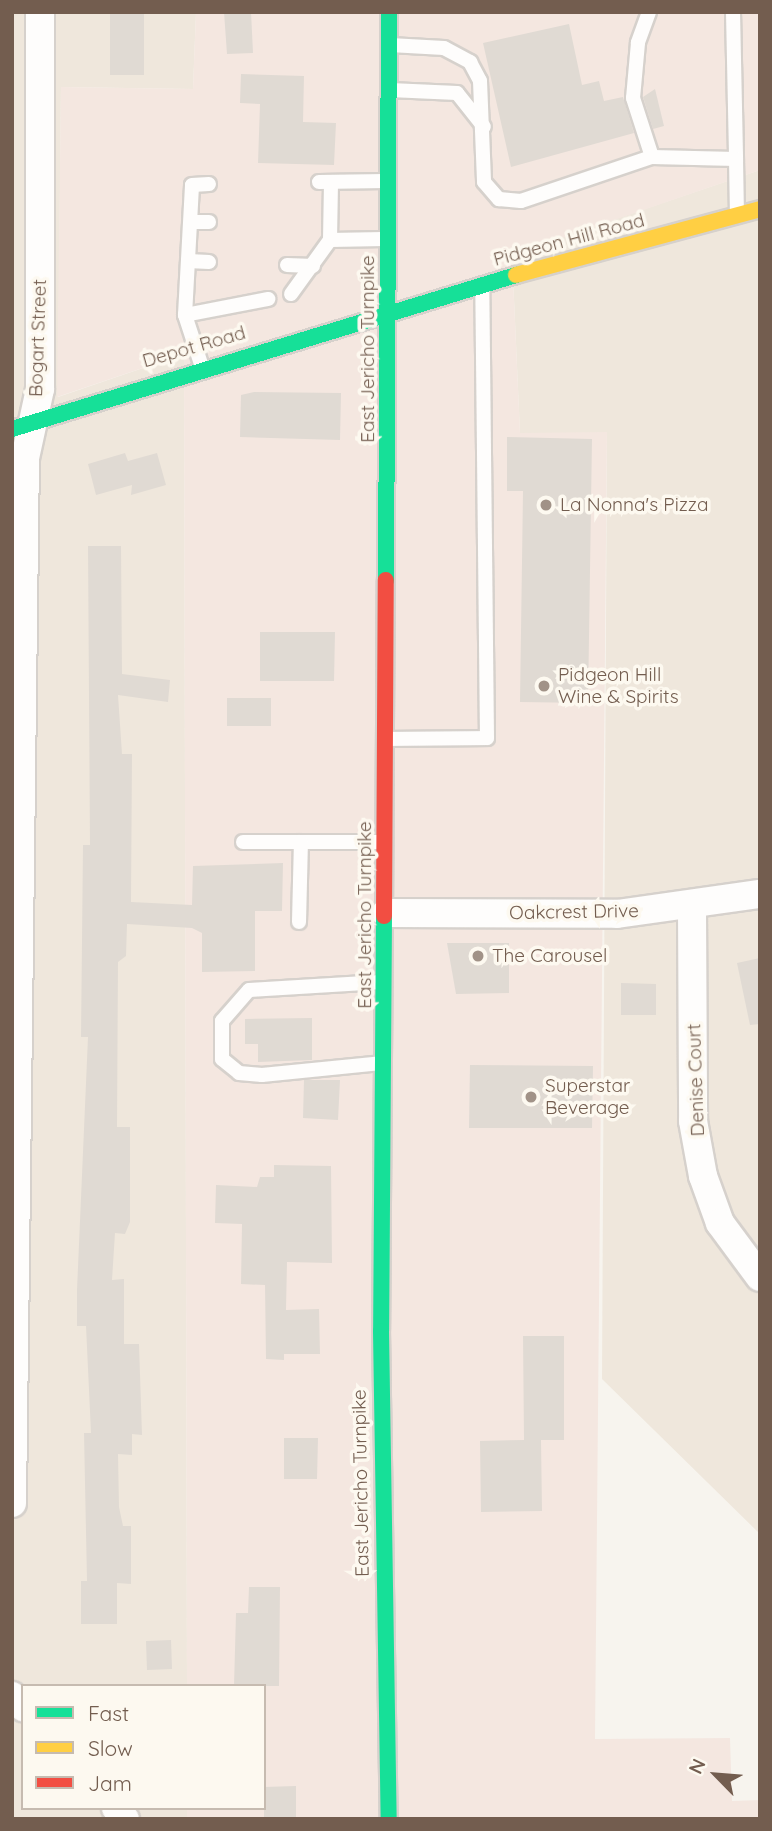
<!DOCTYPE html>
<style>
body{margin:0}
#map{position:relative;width:772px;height:1831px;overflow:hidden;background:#f7f4ee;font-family:Quicksand,sans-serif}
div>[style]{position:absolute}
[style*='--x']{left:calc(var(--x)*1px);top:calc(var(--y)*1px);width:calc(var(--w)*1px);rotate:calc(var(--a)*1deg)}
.residential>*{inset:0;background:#efe7dc}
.commercial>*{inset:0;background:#f4e7e0}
.building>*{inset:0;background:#e0dad3}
.roads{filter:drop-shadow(2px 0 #d6d1cc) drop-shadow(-2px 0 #d6d1cc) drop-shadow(0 2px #d6d1cc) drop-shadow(0 -2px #d6d1cc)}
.lane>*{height:14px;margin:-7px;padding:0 7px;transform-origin:7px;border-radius:7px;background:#fefdfc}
.street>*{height:28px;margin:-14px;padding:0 14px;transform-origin:14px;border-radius:14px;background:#fefdfc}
.fast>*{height:16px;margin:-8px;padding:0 8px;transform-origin:8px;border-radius:8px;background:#16e098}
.slow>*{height:16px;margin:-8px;padding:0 8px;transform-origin:8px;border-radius:8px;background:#ffcf43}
.jam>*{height:16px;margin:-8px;padding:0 8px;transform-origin:8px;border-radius:8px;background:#f24e42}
.dots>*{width:19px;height:19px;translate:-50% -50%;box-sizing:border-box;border:4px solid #fdf9f0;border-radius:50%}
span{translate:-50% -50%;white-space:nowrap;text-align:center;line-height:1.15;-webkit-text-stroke:7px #fdf9f0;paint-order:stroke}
.street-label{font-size:19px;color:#735d4f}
.poi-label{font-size:19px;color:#735d4f}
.left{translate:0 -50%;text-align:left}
.frame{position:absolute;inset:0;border:14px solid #735d4f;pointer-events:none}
.legend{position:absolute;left:21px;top:1684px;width:245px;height:126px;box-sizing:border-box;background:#fdf9f0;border:2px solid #c6bbb0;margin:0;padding:9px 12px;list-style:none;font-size:21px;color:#735d4f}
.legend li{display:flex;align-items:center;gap:14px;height:35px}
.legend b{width:35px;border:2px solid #c6bbb0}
.north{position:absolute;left:681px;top:1740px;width:70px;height:70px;-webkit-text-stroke:5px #fdf9f0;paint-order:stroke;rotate:295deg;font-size:19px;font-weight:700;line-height:28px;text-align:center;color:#735d4f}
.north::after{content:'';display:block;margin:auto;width:24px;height:32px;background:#735d4f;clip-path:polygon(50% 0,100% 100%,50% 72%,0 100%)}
</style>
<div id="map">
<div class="residential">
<i style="clip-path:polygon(12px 12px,196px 12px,193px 89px,61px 87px,58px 397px,184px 354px,187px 1686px,23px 1686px,23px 1808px,187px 1808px,187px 1819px,12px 1819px)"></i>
<i style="clip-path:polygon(760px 170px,760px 1534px,602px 1379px,607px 433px,520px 433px,512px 254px)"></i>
</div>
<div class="commercial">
<i style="clip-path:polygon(196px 12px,760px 12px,760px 170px,512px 255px,520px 433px,607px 432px,595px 1739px,730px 1738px,732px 1801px,760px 1800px,760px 1819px,187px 1819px,187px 1808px,264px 1808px,264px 1686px,187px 1686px,184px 354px,57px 397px,61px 87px,193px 89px)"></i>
</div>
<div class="building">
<i style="clip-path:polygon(110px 12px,144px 12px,144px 75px,110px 75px)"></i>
<i style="clip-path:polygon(224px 12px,251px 12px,253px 53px,227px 54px)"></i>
<i style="clip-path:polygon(569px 24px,582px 85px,599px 81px,604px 101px,623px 97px,634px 133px,511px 167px,483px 43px)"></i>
<i style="clip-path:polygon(241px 74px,304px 76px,303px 122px,336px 123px,334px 165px,258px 163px,260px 104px,240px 103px)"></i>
<i style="clip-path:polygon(655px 89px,664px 126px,653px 129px,643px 97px)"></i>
<i style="clip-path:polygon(254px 392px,341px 393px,340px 440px,240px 437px,241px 395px)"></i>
<i style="clip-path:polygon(507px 437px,592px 439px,588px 703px,520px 702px,523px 491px,507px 491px)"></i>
<i style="clip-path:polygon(125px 453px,128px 461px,157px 453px,166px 485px,131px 495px,132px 485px,96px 495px,88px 464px)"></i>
<i style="clip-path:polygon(88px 546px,121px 546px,122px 674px,170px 680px,168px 702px,118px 695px,122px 754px,132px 754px,131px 902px,192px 905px,193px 866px,283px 863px,282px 911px,255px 911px,255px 971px,202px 972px,202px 933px,192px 928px,127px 924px,126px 956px,118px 962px,117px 1127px,130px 1127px,130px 1222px,125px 1234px,115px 1233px,112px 1280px,124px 1279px,124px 1344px,139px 1344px,142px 1435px,132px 1434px,132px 1455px,118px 1454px,119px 1507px,123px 1526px,131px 1526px,131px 1584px,117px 1583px,117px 1624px,81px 1624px,81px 1581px,87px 1581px,84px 1433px,91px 1433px,86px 1326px,77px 1326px,77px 1290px,88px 1037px,81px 1037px,83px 845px,90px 845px)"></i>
<i style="clip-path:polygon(260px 632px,335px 632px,334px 681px,260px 681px)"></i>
<i style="clip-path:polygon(227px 698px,271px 698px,271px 726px,227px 726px)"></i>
<i style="clip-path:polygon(447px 943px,509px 943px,509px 993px,456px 994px)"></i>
<i style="clip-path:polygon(760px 958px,760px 1024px,750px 1025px,737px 963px)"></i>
<i style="clip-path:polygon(621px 983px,656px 984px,656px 1015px,621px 1015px)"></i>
<i style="clip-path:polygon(312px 1018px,312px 1060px,258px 1062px,258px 1044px,245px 1044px,245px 1019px)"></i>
<i style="clip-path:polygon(470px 1065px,593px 1066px,592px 1128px,469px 1128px)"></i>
<i style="clip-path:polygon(304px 1080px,340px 1080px,338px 1120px,303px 1118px)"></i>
<i style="clip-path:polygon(274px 1165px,331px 1166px,332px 1263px,287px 1262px,286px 1310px,319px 1309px,320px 1354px,284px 1354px,284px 1360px,266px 1359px,265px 1285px,241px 1284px,242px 1224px,215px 1223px,216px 1185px,257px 1187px,260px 1177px,274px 1177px)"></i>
<i style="clip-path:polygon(523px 1336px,564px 1336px,564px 1440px,541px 1440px,542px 1511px,481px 1512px,480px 1441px,524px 1440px)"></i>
<i style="clip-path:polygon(284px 1438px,318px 1438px,317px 1479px,284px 1479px)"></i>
<i style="clip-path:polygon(249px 1587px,280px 1587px,279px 1686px,234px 1686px,236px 1613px,248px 1613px)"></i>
<i style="clip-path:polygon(171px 1640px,172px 1669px,147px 1670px,146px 1641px)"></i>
<i style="clip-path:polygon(296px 1786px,296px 1819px,264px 1819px,264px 1787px)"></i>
</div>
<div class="roads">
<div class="lane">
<i style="--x:649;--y:12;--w:33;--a:110"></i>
<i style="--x:638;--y:43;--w:55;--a:95.2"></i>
<i style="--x:633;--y:98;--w:62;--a:72.1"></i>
<i style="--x:733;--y:12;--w:147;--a:88.8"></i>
<i style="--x:390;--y:45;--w:54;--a:3.2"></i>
<i style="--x:444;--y:48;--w:30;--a:28"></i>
<i style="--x:470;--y:62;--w:21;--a:62"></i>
<i style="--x:480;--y:81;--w:101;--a:87.7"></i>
<i style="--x:484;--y:182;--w:23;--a:49"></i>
<i style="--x:499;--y:199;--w:22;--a:5"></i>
<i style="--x:521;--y:201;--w:138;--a:-18.6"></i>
<i style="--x:652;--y:157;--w:84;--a:1.4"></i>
<i style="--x:736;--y:159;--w:55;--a:89"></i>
<i style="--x:390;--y:90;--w:67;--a:2.6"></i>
<i style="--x:457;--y:93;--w:43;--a:51.5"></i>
<i style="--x:319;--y:182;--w:66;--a:-0.9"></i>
<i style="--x:191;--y:222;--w:18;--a:0"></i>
<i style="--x:330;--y:240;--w:54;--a:-1.1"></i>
<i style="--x:188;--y:261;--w:21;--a:3"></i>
<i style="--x:287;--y:265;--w:26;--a:2"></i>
<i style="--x:291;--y:294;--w:67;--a:-54.2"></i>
<i style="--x:330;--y:240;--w:58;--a:-89"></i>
<i style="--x:185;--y:315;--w:85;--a:-10.9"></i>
<i style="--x:202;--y:367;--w:55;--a:-108.1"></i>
<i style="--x:185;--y:315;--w:130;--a:-86.9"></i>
<i style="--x:192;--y:185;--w:17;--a:-3"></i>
<i style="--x:389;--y:739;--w:98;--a:-0.6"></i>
<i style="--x:487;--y:738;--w:451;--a:-90.6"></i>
<i style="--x:243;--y:842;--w:139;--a:0"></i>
<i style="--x:299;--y:922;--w:80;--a:-88.6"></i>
<i style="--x:381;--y:982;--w:132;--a:176.5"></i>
<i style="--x:249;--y:990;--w:41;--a:131.1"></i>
<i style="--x:222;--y:1021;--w:38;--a:90"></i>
<i style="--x:222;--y:1059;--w:22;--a:39"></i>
<i style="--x:239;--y:1073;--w:23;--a:5"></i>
<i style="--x:262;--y:1075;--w:122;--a:-5.7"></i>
</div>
<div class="street">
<i style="--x:692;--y:908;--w:213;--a:89.7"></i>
<i style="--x:693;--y:1121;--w:56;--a:79.7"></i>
<i style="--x:703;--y:1176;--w:50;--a:70.1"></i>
<i style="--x:720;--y:1223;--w:67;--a:53.5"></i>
<i style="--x:386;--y:913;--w:231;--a:0.2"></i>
<i style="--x:617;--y:914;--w:144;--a:-8"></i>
<i style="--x:12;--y:1503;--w:1045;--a:-89.29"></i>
<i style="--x:25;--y:458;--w:71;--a:-77.7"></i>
<i style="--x:40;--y:389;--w:377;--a:-90"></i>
<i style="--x:12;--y:1696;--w:16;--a:45"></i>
<i style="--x:116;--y:1808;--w:14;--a:51"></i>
</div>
<div class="fast">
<i style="--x:12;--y:429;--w:527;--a:-16.99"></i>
<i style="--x:386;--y:580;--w:568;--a:-89.7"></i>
<i style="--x:384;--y:916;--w:415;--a:90.4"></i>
<i style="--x:381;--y:1331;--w:488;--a:89.1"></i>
</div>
<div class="slow">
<i style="--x:516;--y:275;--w:253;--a:-15.1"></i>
</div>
<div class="jam">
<i style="--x:384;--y:916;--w:336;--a:-89.7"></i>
</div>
</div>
<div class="dots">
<i style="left:546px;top:505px;background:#a19287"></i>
<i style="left:544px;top:686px;background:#a19287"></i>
<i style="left:478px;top:956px;background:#a19287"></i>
<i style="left:531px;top:1097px;background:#a19287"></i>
</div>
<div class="street-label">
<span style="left:569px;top:240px;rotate:-15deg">Pidgeon Hill Road</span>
<span style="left:38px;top:338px;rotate:-88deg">Bogart Street</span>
<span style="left:194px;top:347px;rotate:-16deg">Depot Road</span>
<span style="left:368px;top:349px;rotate:-90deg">East Jericho Turnpike</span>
<span style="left:574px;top:912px;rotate:-1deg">Oakcrest Drive</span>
<span style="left:365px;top:915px;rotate:-90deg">East Jericho Turnpike</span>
<span style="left:696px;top:1080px;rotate:-92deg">Denise Court</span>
<span style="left:361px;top:1483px;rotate:-91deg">East Jericho Turnpike</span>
</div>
<div class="poi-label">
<span class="left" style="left:560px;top:505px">La Nonna's Pizza</span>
<span class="left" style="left:558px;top:686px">Pidgeon Hill<br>Wine &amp; Spirits</span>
<span class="left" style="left:492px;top:956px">The Carousel</span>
<span class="left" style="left:545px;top:1097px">Superstar<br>Beverage</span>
</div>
<div class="frame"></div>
<ul class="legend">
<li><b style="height:9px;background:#16e098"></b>Fast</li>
<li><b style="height:9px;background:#ffcf43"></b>Slow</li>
<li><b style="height:9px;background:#f24e42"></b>Jam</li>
</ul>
<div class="north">N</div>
</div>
